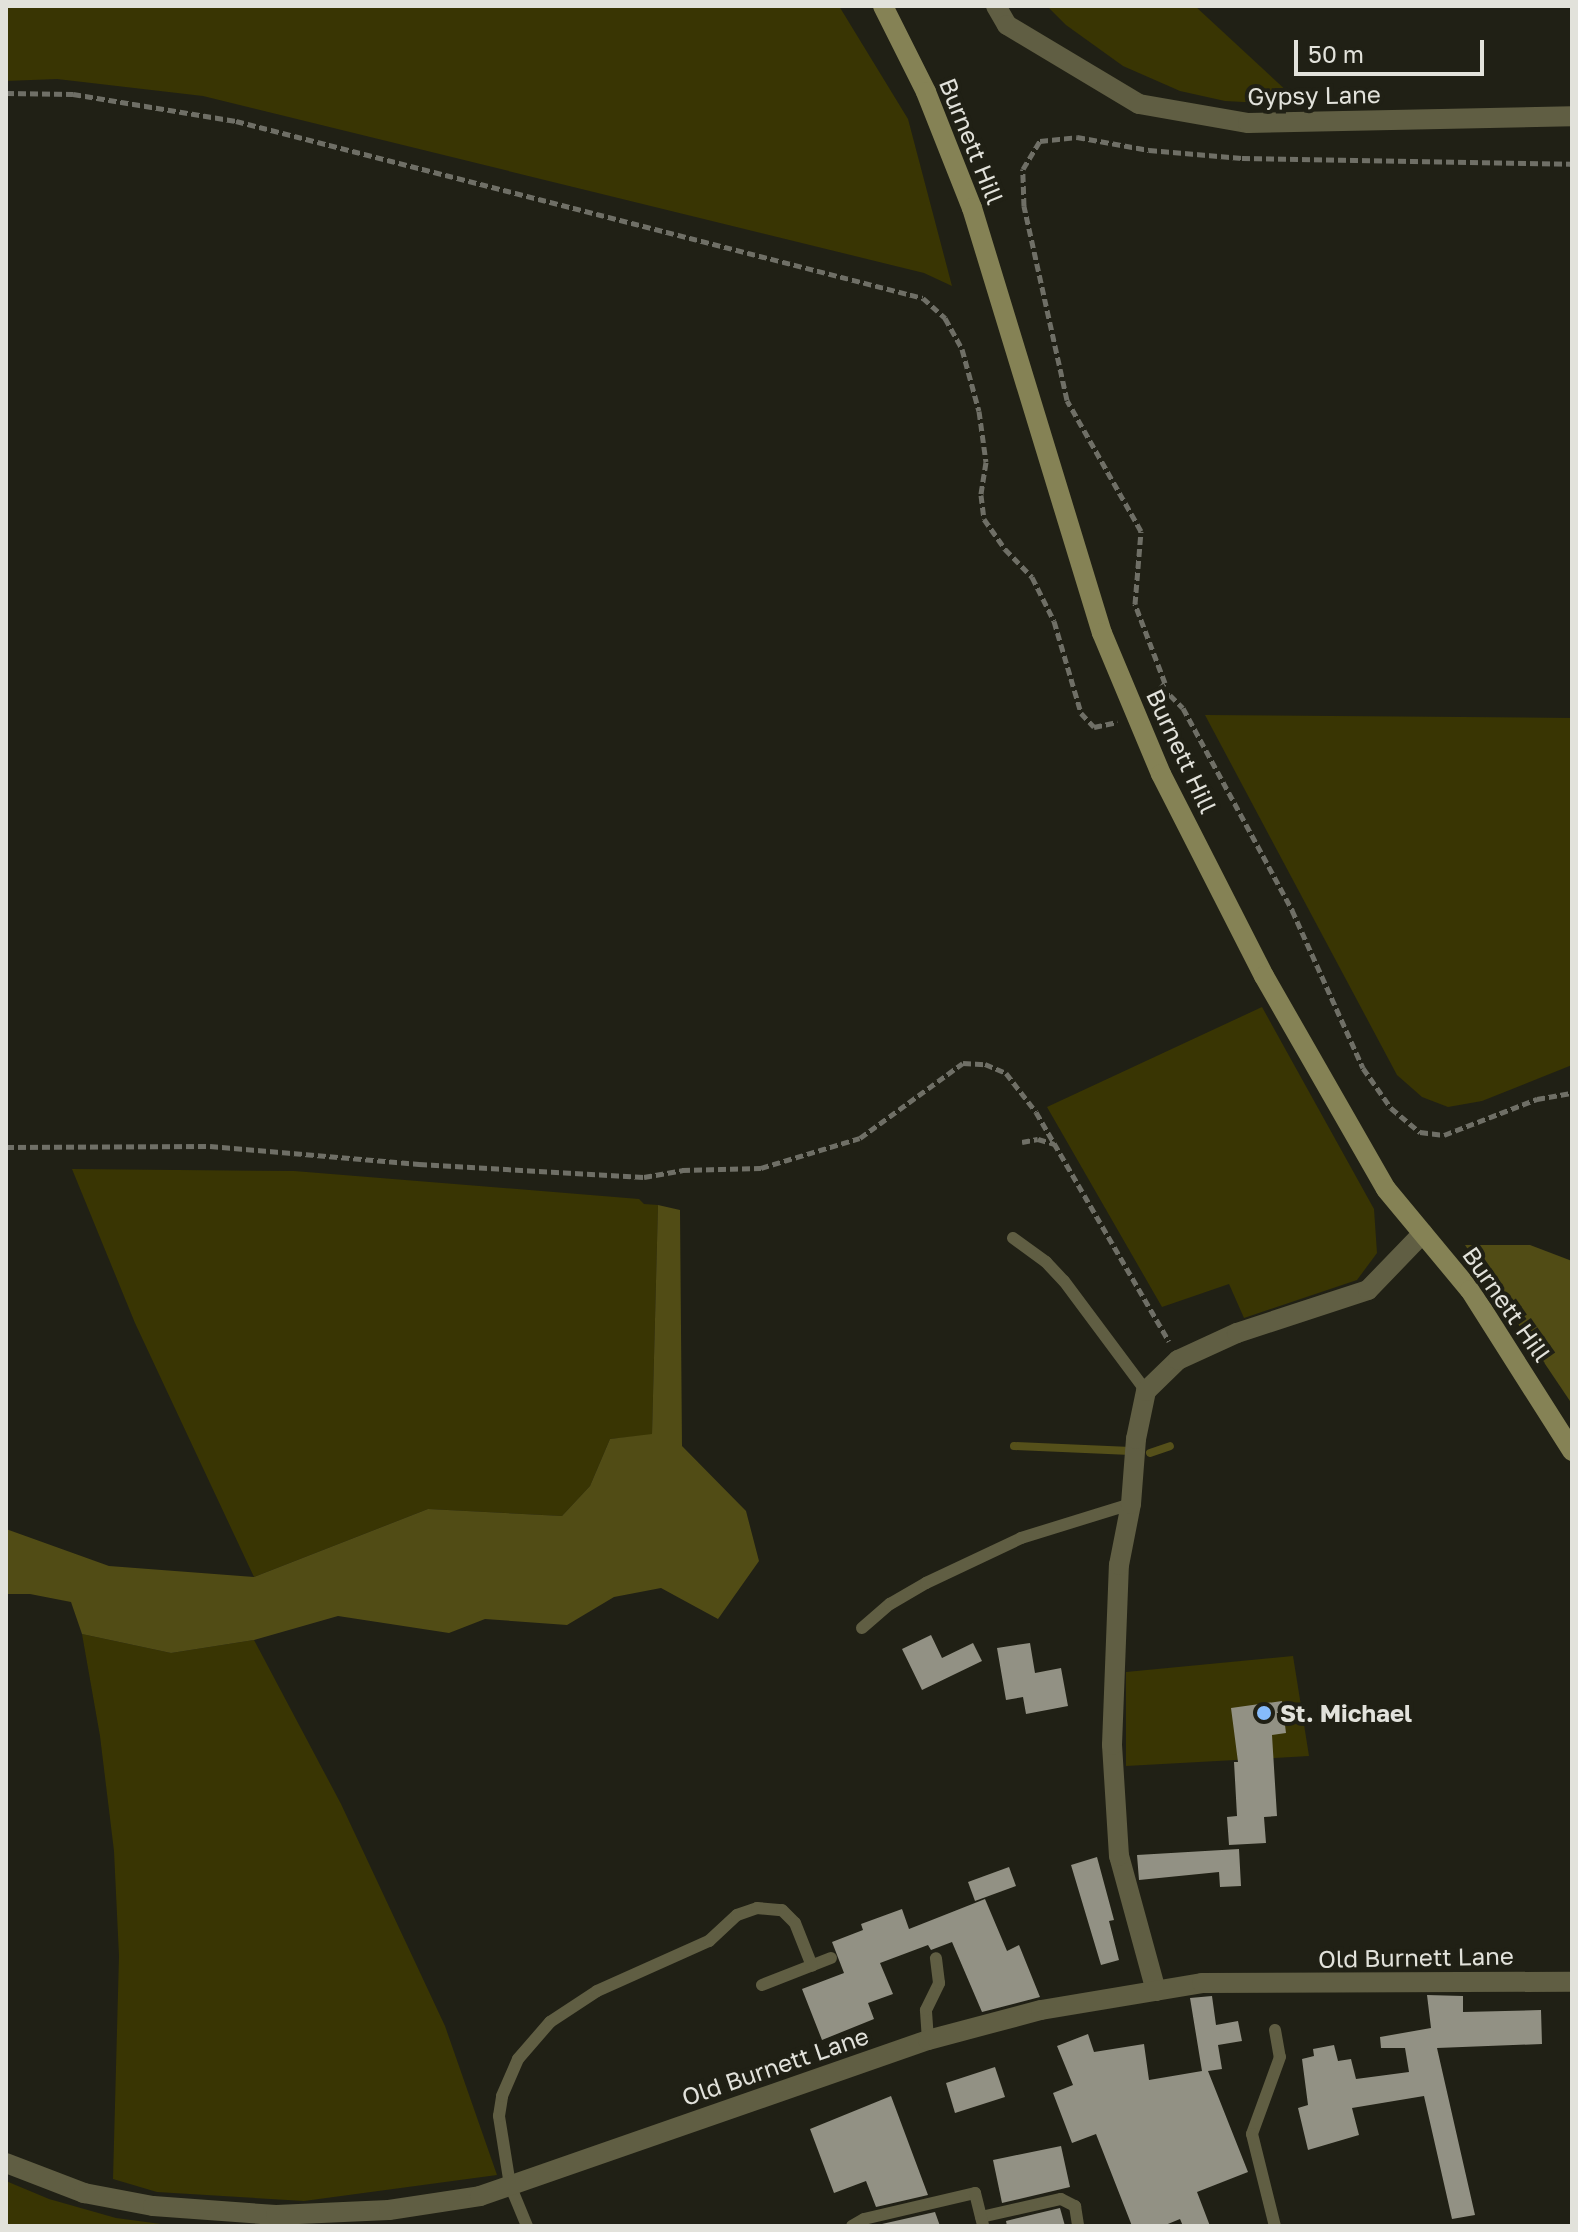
<!DOCTYPE html>
<style>
body{margin:0}
#map{position:relative;width:1578px;height:2232px;overflow:hidden;background:#202015;font-family:"Golos Text",sans-serif}
div>[style]{position:absolute}
[style*='--x']{left:calc(var(--x)*1px);top:calc(var(--y)*1px);width:calc(var(--w)*1px);rotate:calc(var(--a)*1deg)}
.green>*{inset:0;background:#393503}
.forest>*{inset:0;background:#514c15}
.stream>*{height:8px;margin:-4px;padding:0 4px;transform-origin:4px;border-radius:4px;background:#55501a}
.building>*{inset:0;background:#929184}
.path>*{height:5px;margin-top:-2.5px;transform-origin:0;background:repeating-linear-gradient(90deg,#6f6f66 0 8px,transparent 0 12px)}
.service>*{height:12px;margin:-6px;padding:0 6px;transform-origin:6px;border-radius:6px;background:#605e43}
.minor>*{height:20px;margin:-10px;padding:0 10px;transform-origin:10px;border-radius:10px;background:#605e43}
.secondary>*{height:20px;margin:-10px;padding:0 10px;transform-origin:10px;border-radius:10px;background:#858255}
.dots>*{width:22px;height:22px;translate:-50% -50%;box-sizing:border-box;border:4px solid #202015;border-radius:50%}
span{translate:-50% -50%;white-space:nowrap;text-align:center;line-height:1.15;-webkit-text-stroke:8px #202015;paint-order:stroke}
.street-label{font-size:24px;color:#e2e2db}
.poi-label{font-size:24px;color:#e2e2db;font-weight:700}
.left{translate:0 -50%;text-align:left}
.frame{position:absolute;inset:0;border:8px solid #e2e2db;pointer-events:none}
.scale{position:absolute;left:1294px;top:40px;width:190px;height:36px;box-sizing:border-box;border:4px solid #e2e2db;border-top:0;padding-left:10px;font-size:24px;line-height:28px;white-space:nowrap;color:#e2e2db;-webkit-text-stroke:6px #202015;paint-order:stroke}
</style>
<div id="map">
<div class="green">
<i style="clip-path:polygon(6px 6px,839px 6px,908px 119px,952px 286px,924px 273px,203px 96px,57px 79px,6px 81px)"></i>
<i style="clip-path:polygon(1047px 6px,1195px 6px,1302px 105px,1225px 101px,1180px 91px,1123px 66px,1066px 25px)"></i>
<i style="clip-path:polygon(1205px 715px,1572px 718px,1572px 1065px,1482px 1101px,1448px 1107px,1422px 1097px,1397px 1075px)"></i>
<i style="clip-path:polygon(1262px 1007px,1374px 1209px,1377px 1253px,1357px 1280px,1244px 1318px,1229px 1284px,1162px 1307px,1047px 1107px)"></i>
<i style="clip-path:polygon(72px 1169px,294px 1171px,639px 1199px,644px 1204px,658px 1205px,652px 1435px,610px 1439px,590px 1486px,562px 1516px,428px 1509px,254px 1577px,135px 1323px)"></i>
<i style="clip-path:polygon(82px 1634px,171px 1653px,254px 1640px,341px 1804px,445px 2026px,497px 2175px,304px 2201px,157px 2192px,113px 2179px,119px 1956px,114px 1851px,100px 1736px)"></i>
<i style="clip-path:polygon(1293px 1656px,1309px 1756px,1126px 1766px,1126px 1672px)"></i>
<i style="clip-path:polygon(6px 2181px,49px 2199px,116px 2218px,176px 2226px,6px 2226px)"></i>
</div>
<div class="forest">
<i style="clip-path:polygon(658px 1205px,680px 1210px,682px 1446px,746px 1511px,759px 1561px,718px 1619px,661px 1588px,614px 1597px,567px 1625px,485px 1619px,449px 1633px,338px 1616px,254px 1640px,171px 1653px,82px 1634px,71px 1602px,30px 1594px,6px 1594px,6px 1529px,109px 1566px,254px 1577px,428px 1509px,562px 1516px,590px 1486px,610px 1439px,652px 1434px)"></i>
<i style="clip-path:polygon(1465px 1245px,1530px 1245px,1572px 1261px,1572px 1404px)"></i>
</div>
<div class="stream">
<i style="--x:1014;--y:1446;--w:117;--a:2.4"></i>
<i style="--x:1150;--y:1453;--w:21;--a:-19"></i>
</div>
<div class="building">
<i style="clip-path:polygon(931px 1635px,942px 1658px,973px 1643px,982px 1661px,922px 1690px,902px 1649px)"></i>
<i style="clip-path:polygon(1030px 1643px,1035px 1673px,1061px 1668px,1068px 1706px,1026px 1714px,1023px 1697px,1006px 1700px,997px 1648px)"></i>
<i style="clip-path:polygon(1282px 1701px,1286px 1733px,1272px 1735px,1277px 1816px,1264px 1817px,1266px 1843px,1229px 1845px,1227px 1817px,1237px 1816px,1234px 1762px,1238px 1762px,1231px 1708px)"></i>
<i style="clip-path:polygon(1239px 1849px,1241px 1886px,1220px 1887px,1219px 1872px,1139px 1880px,1137px 1855px)"></i>
<i style="clip-path:polygon(1097px 1857px,1114px 1920px,1109px 1921px,1119px 1960px,1101px 1965px,1071px 1865px)"></i>
<i style="clip-path:polygon(1009px 1867px,1016px 1886px,975px 1901px,968px 1882px)"></i>
<i style="clip-path:polygon(985px 1899px,1007px 1951px,1019px 1945px,1040px 1997px,982px 2012px,952px 1942px,931px 1950px,928px 1945px,880px 1963px,893px 1994px,868px 2003px,874px 2019px,822px 2040px,802px 1989px,844px 1973px,832px 1942px,863px 1930px,861px 1924px,902px 1909px,909px 1929px)"></i>
<i style="clip-path:polygon(1427px 1995px,1463px 1996px,1463px 2012px,1541px 2010px,1542px 2044px,1437px 2048px,1475px 2215px,1452px 2219px,1424px 2096px,1352px 2108px,1359px 2135px,1308px 2150px,1298px 2108px,1308px 2105px,1302px 2059px,1314px 2056px,1313px 2049px,1334px 2045px,1338px 2061px,1351px 2059px,1356px 2079px,1409px 2072px,1405px 2048px,1381px 2048px,1380px 2037px,1431px 2028px)"></i>
<i style="clip-path:polygon(1212px 1996px,1216px 2025px,1238px 2021px,1242px 2041px,1218px 2045px,1222px 2069px,1208px 2071px,1248px 2172px,1197px 2192px,1210px 2226px,1183px 2226px,1180px 2219px,1163px 2226px,1132px 2226px,1096px 2134px,1072px 2143px,1053px 2093px,1073px 2085px,1057px 2046px,1088px 2034px,1094px 2052px,1144px 2044px,1149px 2080px,1202px 2071px,1190px 1998px)"></i>
<i style="clip-path:polygon(995px 2067px,1005px 2097px,955px 2113px,946px 2083px)"></i>
<i style="clip-path:polygon(891px 2096px,928px 2195px,876px 2207px,866px 2181px,834px 2193px,810px 2129px)"></i>
<i style="clip-path:polygon(1061px 2146px,1070px 2187px,1002px 2203px,993px 2160px)"></i>
<i style="clip-path:polygon(1060px 2208px,1065px 2226px,1007px 2226px,1006px 2221px)"></i>
<i style="clip-path:polygon(935px 2212px,940px 2226px,882px 2224px)"></i>
</div>
<div class="path">
<i style="--x:6;--y:93;--w:67;--a:0.9"></i>
<i style="--x:73;--y:94;--w:165;--a:9.4"></i>
<i style="--x:236;--y:121;--w:709;--a:14.45"></i>
<i style="--x:923;--y:298;--w:30;--a:42"></i>
<i style="--x:945;--y:318;--w:35;--a:61"></i>
<i style="--x:962;--y:349;--w:64;--a:74.7"></i>
<i style="--x:979;--y:411;--w:51;--a:82.2"></i>
<i style="--x:986;--y:462;--w:33;--a:99"></i>
<i style="--x:981;--y:495;--w:24;--a:83"></i>
<i style="--x:984;--y:519;--w:37;--a:55"></i>
<i style="--x:1005;--y:549;--w:39;--a:46"></i>
<i style="--x:1032;--y:577;--w:49;--a:63.4"></i>
<i style="--x:1054;--y:621;--w:96;--a:73.6"></i>
<i style="--x:1081;--y:713;--w:19;--a:47"></i>
<i style="--x:1094;--y:727;--w:24;--a:-12"></i>
<i style="--x:1157;--y:695;--w:13;--a:0"></i>
<i style="--x:1170;--y:695;--w:18;--a:45"></i>
<i style="--x:1183;--y:708;--w:230;--a:61.6"></i>
<i style="--x:1292;--y:910;--w:173;--a:65.8"></i>
<i style="--x:1363;--y:1068;--w:49;--a:55"></i>
<i style="--x:1391;--y:1108;--w:38;--a:40"></i>
<i style="--x:1420;--y:1132;--w:24;--a:7"></i>
<i style="--x:1444;--y:1135;--w:100;--a:-21.2"></i>
<i style="--x:1537;--y:1099;--w:36;--a:-10"></i>
<i style="--x:1151;--y:698;--w:21;--a:-47"></i>
<i style="--x:1165;--y:683;--w:85;--a:-110.8"></i>
<i style="--x:1135;--y:604;--w:73;--a:-85.3"></i>
<i style="--x:1141;--y:531;--w:150;--a:-119.5"></i>
<i style="--x:1067;--y:400;--w:199;--a:-102.5"></i>
<i style="--x:1024;--y:206;--w:37;--a:-92"></i>
<i style="--x:1023;--y:169;--w:33;--a:-59"></i>
<i style="--x:1040;--y:141;--w:37;--a:-6"></i>
<i style="--x:1077;--y:137;--w:73;--a:10.2"></i>
<i style="--x:1149;--y:150;--w:93;--a:4.9"></i>
<i style="--x:1242;--y:158;--w:330;--a:1"></i>
<i style="--x:1022;--y:1142;--w:16;--a:-11"></i>
<i style="--x:1038;--y:1139;--w:17;--a:17"></i>
<i style="--x:6;--y:1147;--w:204;--a:-0.3"></i>
<i style="--x:210;--y:1146;--w:210;--a:4.9"></i>
<i style="--x:419;--y:1164;--w:225;--a:3.3"></i>
<i style="--x:644;--y:1177;--w:39;--a:-10"></i>
<i style="--x:682;--y:1170;--w:79;--a:-1.5"></i>
<i style="--x:761;--y:1168;--w:103;--a:-16.9"></i>
<i style="--x:860;--y:1138;--w:127;--a:-36.1"></i>
<i style="--x:963;--y:1063;--w:22;--a:3"></i>
<i style="--x:985;--y:1064;--w:23;--a:23"></i>
<i style="--x:1006;--y:1073;--w:49;--a:52.4"></i>
<i style="--x:1036;--y:1112;--w:265;--a:59.9"></i>
</div>
<div class="service">
<i style="--x:1013;--y:1238;--w:41;--a:36"></i>
<i style="--x:1046;--y:1262;--w:26;--a:47"></i>
<i style="--x:1064;--y:1281;--w:137;--a:53.3"></i>
<i style="--x:862;--y:1628;--w:37;--a:-41"></i>
<i style="--x:890;--y:1604;--w:42;--a:-30.3"></i>
<i style="--x:926;--y:1583;--w:105;--a:-25.3"></i>
<i style="--x:1021;--y:1538;--w:115;--a:-17.2"></i>
<i style="--x:762;--y:1985;--w:74;--a:-21.4"></i>
<i style="--x:1275;--y:2030;--w:27;--a:80"></i>
<i style="--x:1280;--y:2057;--w:82;--a:110"></i>
<i style="--x:1252;--y:2134;--w:95;--a:76"></i>
<i style="--x:928;--y:2040;--w:30;--a:-94"></i>
<i style="--x:926;--y:2010;--w:30;--a:-64"></i>
<i style="--x:939;--y:1983;--w:25;--a:-97"></i>
<i style="--x:981;--y:2217;--w:82;--a:-12.7"></i>
<i style="--x:1061;--y:2199;--w:16;--a:27"></i>
<i style="--x:1075;--y:2206;--w:20;--a:81"></i>
<i style="--x:527;--y:2226;--w:44;--a:-112.5"></i>
<i style="--x:510;--y:2185;--w:70;--a:-99.1"></i>
<i style="--x:499;--y:2116;--w:20;--a:-81"></i>
<i style="--x:502;--y:2096;--w:40;--a:-66.6"></i>
<i style="--x:518;--y:2059;--w:49;--a:-49.1"></i>
<i style="--x:550;--y:2022;--w:56;--a:-33.4"></i>
<i style="--x:597;--y:1991;--w:123;--a:-24.1"></i>
<i style="--x:709;--y:1941;--w:38;--a:-43"></i>
<i style="--x:737;--y:1915;--w:21;--a:-19"></i>
<i style="--x:757;--y:1908;--w:25;--a:5"></i>
<i style="--x:782;--y:1910;--w:18;--a:45"></i>
<i style="--x:795;--y:1923;--w:46;--a:68.4"></i>
<i style="--x:852;--y:2226;--w:14;--a:-30"></i>
<i style="--x:864;--y:2219;--w:114;--a:-13.2"></i>
<i style="--x:975;--y:2193;--w:34;--a:76"></i>
</div>
<div class="minor">
<i style="--x:996;--y:6;--w:22;--a:60"></i>
<i style="--x:1007;--y:25;--w:154;--a:30.9"></i>
<i style="--x:1139;--y:104;--w:111;--a:9.9"></i>
<i style="--x:1248;--y:123;--w:324;--a:-1.2"></i>
<i style="--x:1156;--y:1991;--w:140;--a:-105.3"></i>
<i style="--x:1119;--y:1856;--w:111;--a:-93.6"></i>
<i style="--x:1112;--y:1745;--w:180;--a:-87.8"></i>
<i style="--x:1119;--y:1565;--w:62;--a:-78.9"></i>
<i style="--x:1131;--y:1504;--w:65;--a:-85.6"></i>
<i style="--x:1136;--y:1439;--w:49;--a:-78.2"></i>
<i style="--x:1146;--y:1391;--w:45;--a:-44.1"></i>
<i style="--x:1178;--y:1360;--w:65;--a:-24.6"></i>
<i style="--x:1237;--y:1333;--w:138;--a:-18.2"></i>
<i style="--x:1368;--y:1290;--w:79;--a:-46"></i>
<i style="--x:6;--y:2163;--w:84;--a:21"></i>
<i style="--x:84;--y:2193;--w:70;--a:10.7"></i>
<i style="--x:153;--y:2206;--w:123;--a:4.2"></i>
<i style="--x:276;--y:2215;--w:113;--a:-2.5"></i>
<i style="--x:389;--y:2210;--w:92;--a:-8.7"></i>
<i style="--x:480;--y:2196;--w:474;--a:-19.2"></i>
<i style="--x:928;--y:2040;--w:117;--a:-14.9"></i>
<i style="--x:1041;--y:2010;--w:163;--a:-9.5"></i>
<i style="--x:1202;--y:1983;--w:370;--a:-0.2"></i>
</div>
<div class="secondary">
<i style="--x:883;--y:6;--w:96;--a:63.4"></i>
<i style="--x:926;--y:92;--w:125;--a:68.4"></i>
<i style="--x:972;--y:208;--w:444;--a:73"></i>
<i style="--x:1102;--y:633;--w:153;--a:67.3"></i>
<i style="--x:1161;--y:774;--w:227;--a:63"></i>
<i style="--x:1264;--y:976;--w:245;--a:60.2"></i>
<i style="--x:1386;--y:1189;--w:131;--a:50.3"></i>
<i style="--x:1470;--y:1290;--w:191;--a:57.6"></i>
</div>
<div class="dots">
<i style="left:1264px;top:1713px;background:#86bbfb"></i>
</div>
<div class="street-label">
<span style="left:1314px;top:95px;rotate:-1deg">Gypsy Lane</span>
<span style="left:972px;top:141px;rotate:68deg">Burnett Hill</span>
<span style="left:1182px;top:751px;rotate:65deg">Burnett Hill</span>
<span style="left:1507px;top:1304px;rotate:55deg">Burnett Hill</span>
<span style="left:1416px;top:1957px;rotate:-1deg">Old Burnett Lane</span>
<span style="left:775px;top:2066px;rotate:-19deg">Old Burnett Lane</span>
</div>
<div class="poi-label">
<span class="left" style="left:1280px;top:1713px">St. Michael</span>
</div>
<div class="frame"></div>
<div class="scale">50 m</div>
</div>
